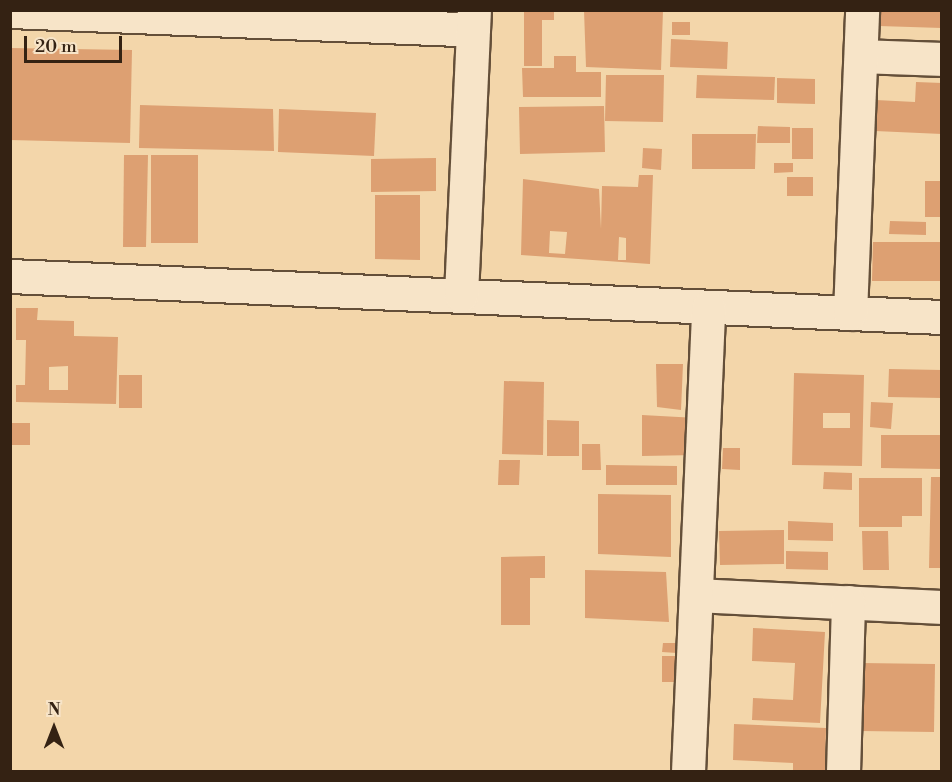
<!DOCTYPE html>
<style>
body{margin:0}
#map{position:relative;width:952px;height:782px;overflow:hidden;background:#f3d6aa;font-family:"Libre Bodoni",serif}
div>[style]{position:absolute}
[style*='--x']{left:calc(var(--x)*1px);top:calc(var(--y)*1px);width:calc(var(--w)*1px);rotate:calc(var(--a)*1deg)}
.building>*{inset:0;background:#dda072}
.roads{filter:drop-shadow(2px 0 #644f39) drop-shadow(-2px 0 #644f39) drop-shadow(0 2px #644f39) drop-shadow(0 -2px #644f39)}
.minor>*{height:33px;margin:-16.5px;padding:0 16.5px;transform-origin:16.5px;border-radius:16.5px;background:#f7e4c8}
span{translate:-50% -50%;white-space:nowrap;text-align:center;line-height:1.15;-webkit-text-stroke:4.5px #f7e4c8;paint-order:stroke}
.frame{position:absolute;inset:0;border:12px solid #342213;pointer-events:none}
.north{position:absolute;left:24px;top:698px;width:60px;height:60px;-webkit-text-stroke:4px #f7e4c8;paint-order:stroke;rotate:0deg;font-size:16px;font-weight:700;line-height:24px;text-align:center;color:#342213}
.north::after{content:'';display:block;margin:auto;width:21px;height:27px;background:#342213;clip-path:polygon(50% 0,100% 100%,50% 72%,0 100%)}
.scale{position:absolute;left:24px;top:36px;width:98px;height:27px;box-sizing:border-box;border:3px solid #342213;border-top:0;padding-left:8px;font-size:18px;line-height:21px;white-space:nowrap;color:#342213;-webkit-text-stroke:4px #f7e4c8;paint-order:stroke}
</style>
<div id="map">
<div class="building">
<i style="clip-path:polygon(524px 10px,554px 10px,554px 20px,542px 20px,542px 66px,524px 66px)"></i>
<i style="clip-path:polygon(584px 10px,663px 10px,661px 70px,586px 67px)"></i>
<i style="clip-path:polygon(880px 10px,942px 10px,942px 28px,879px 26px)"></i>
<i style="clip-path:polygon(672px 22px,690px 22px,690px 35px,672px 35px)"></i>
<i style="clip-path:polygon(671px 39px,728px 42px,727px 69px,670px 67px)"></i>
<i style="clip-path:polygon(10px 48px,132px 50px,130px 143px,10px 140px)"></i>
<i style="clip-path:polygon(554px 56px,576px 56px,576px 72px,601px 72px,601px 97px,523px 97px,522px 68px,554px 68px)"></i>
<i style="clip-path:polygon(606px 75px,664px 75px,663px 122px,605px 121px)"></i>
<i style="clip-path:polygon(697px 75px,775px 77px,774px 100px,696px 98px)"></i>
<i style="clip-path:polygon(777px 78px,815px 79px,815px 104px,777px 103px)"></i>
<i style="clip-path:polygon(916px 82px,942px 83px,942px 134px,875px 131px,876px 100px,915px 102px)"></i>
<i style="clip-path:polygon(140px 105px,273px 109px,274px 151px,139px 148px)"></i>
<i style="clip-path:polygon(604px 106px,605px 152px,520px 154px,519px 107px)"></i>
<i style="clip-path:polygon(279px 109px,376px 113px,374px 156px,278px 152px)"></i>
<i style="clip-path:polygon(758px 126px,790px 127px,790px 143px,757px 143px)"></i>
<i style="clip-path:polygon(792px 128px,813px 128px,813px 159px,792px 159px)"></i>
<i style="clip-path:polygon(692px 134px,756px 134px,755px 169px,692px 169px)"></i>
<i style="clip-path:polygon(643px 148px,662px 149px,661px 170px,642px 168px)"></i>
<i style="clip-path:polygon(124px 155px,148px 155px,146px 247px,123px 247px)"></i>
<i style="clip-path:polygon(151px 155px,198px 155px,198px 243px,151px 243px)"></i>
<i style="clip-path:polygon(436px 158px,436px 191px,371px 192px,371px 159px)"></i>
<i style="clip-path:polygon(774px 163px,793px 163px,793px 172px,774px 173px)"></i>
<i style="clip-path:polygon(evenodd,639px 175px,653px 175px,650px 264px,521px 255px,523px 179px,599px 189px,601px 229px,602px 186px,638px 187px,639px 175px,550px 231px,567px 232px,565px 254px,549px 253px,550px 231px,639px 175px,619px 237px,626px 238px,626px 260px,618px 260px,619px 237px)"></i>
<i style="clip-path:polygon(787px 177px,813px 177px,813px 196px,787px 196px)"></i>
<i style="clip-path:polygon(925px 181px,942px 181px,942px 217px,925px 217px)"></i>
<i style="clip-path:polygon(375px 195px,420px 195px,420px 260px,375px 259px)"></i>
<i style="clip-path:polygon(890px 221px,926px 222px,926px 235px,889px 234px)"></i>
<i style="clip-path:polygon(873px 242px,942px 242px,942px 281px,872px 281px)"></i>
<i style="clip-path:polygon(evenodd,16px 308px,38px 308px,37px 320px,74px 321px,74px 336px,118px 337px,116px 404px,16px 402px,16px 385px,25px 385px,26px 340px,16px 340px,16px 308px,68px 366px,68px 390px,49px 390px,49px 367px,68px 366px)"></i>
<i style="clip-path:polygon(656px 364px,683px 364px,681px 410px,657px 407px)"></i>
<i style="clip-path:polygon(889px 369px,942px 370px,942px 398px,888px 397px)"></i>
<i style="clip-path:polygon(evenodd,794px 373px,864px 375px,862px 466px,792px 465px,794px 373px,823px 413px,850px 413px,850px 428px,823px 428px,823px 413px)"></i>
<i style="clip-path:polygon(119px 375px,142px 375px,142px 408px,119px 408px)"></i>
<i style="clip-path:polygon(504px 381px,544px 382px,543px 455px,502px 454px)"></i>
<i style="clip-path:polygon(871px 402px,893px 403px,891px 429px,870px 427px)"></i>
<i style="clip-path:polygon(642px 415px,697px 418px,696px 455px,642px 456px)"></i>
<i style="clip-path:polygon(547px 420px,579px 421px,579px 456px,547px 456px)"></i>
<i style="clip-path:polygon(10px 423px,30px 423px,30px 445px,10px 445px)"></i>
<i style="clip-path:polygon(881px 435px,942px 435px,942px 469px,881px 468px)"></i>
<i style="clip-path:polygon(582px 444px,600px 444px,601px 470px,582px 470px)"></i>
<i style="clip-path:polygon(723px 448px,740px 448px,740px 470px,722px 469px)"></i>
<i style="clip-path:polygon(499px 460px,520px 460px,519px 485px,498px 485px)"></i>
<i style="clip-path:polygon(606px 465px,677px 466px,677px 485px,606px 485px)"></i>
<i style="clip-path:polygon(824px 472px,852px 473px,852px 490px,823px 489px)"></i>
<i style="clip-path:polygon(931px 477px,942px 477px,942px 568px,929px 568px)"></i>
<i style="clip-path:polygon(859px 478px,922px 478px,922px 516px,902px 516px,902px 527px,859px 527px)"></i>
<i style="clip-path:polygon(598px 494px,671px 495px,671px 557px,598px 554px)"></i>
<i style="clip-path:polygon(788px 521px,833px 523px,833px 541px,788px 540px)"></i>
<i style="clip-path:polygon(784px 530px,784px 564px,720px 565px,719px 531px)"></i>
<i style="clip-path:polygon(862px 531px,888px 531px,889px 570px,863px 570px)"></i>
<i style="clip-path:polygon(786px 551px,828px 552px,828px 570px,786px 569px)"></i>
<i style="clip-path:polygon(545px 556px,545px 578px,530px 578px,530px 625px,501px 625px,501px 557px)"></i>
<i style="clip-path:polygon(585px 570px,666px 572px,669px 622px,585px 618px)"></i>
<i style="clip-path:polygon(753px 628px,825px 632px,820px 723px,752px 720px,753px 698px,793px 700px,795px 663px,752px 661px)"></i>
<i style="clip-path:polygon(663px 643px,677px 643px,677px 653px,662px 652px)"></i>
<i style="clip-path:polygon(662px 656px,678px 656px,678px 682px,662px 682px)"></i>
<i style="clip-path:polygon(861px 663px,935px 664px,934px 732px,861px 731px)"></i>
<i style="clip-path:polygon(734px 724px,826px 728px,825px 772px,793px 772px,793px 763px,733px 760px)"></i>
</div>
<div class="roads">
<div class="minor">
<i style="--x:10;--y:11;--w:463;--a:2.3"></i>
<i style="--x:861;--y:56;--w:81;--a:2.1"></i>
<i style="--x:10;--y:276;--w:933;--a:2.52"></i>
<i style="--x:461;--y:295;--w:285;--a:-87.4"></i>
<i style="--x:850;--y:313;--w:303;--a:-87.7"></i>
<i style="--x:696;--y:595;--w:246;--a:2.8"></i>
<i style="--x:688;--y:772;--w:465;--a:-87.5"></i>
<i style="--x:843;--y:772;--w:170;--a:-88.3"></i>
</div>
</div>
<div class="frame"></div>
<div class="north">N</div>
<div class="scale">20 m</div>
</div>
